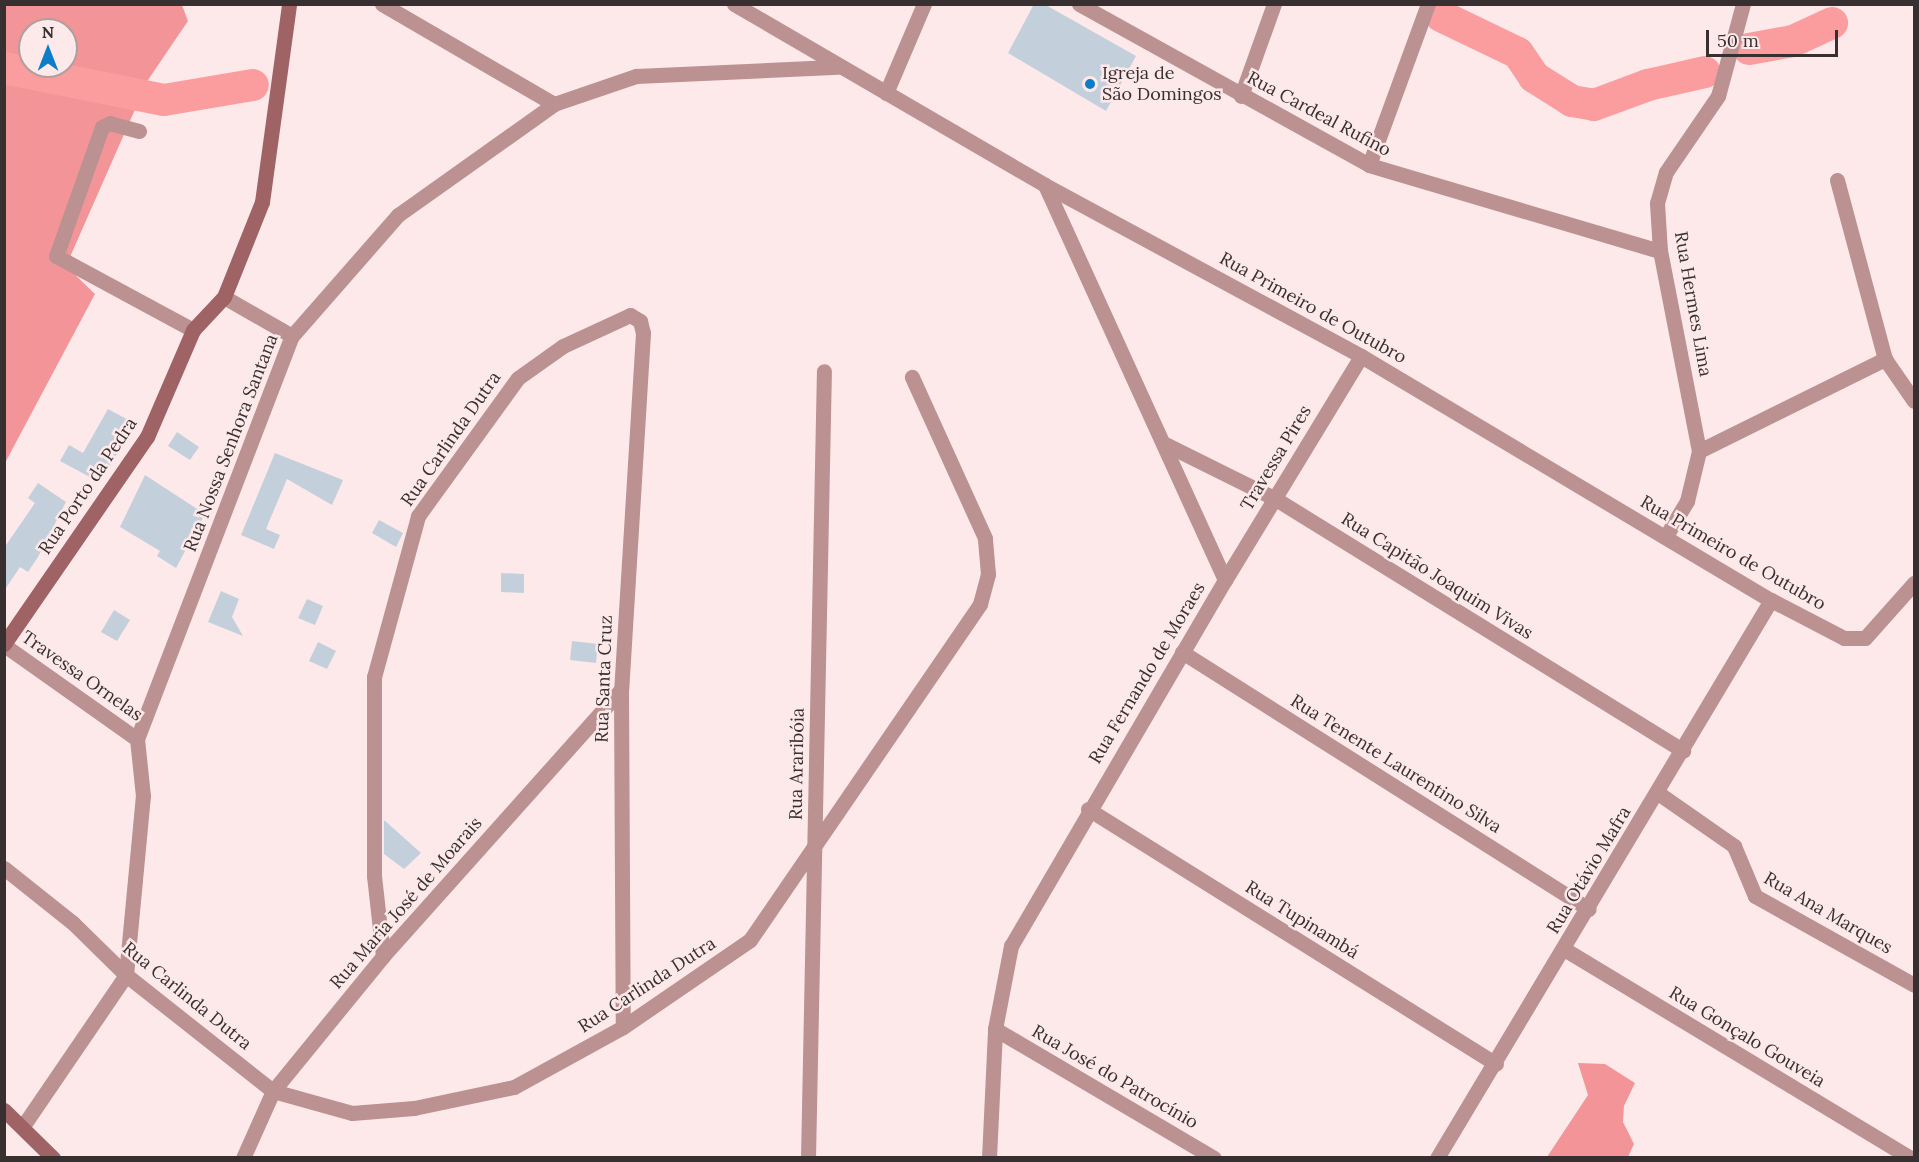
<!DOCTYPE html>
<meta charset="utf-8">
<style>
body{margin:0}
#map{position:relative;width:1919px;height:1162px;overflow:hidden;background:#fde9e9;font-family:Lora,serif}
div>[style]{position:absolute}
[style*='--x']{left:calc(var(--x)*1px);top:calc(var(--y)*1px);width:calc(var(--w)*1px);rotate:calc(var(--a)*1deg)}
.forest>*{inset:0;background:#f39598}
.river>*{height:32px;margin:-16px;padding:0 16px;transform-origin:16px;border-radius:16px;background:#fb9c9f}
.building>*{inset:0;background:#c3d0dc}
.minor>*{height:15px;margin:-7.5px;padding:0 7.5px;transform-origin:7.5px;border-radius:7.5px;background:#bb9191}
.tertiary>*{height:15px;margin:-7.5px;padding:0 7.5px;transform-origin:7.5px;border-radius:7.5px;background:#bb9191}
.secondary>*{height:15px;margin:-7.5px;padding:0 7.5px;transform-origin:7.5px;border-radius:7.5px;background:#9f6365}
.dots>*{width:16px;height:16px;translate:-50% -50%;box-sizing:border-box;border:3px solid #fde9e9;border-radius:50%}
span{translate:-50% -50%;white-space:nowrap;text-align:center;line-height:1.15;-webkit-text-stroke:5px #fde9e9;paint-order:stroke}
.poi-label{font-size:18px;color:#383030}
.left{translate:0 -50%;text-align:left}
.street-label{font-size:18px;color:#383030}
.frame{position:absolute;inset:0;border:6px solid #383030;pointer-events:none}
.north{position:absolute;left:18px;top:18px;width:60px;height:60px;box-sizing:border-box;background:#fde9e9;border:2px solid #ae9f9f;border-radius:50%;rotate:0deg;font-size:16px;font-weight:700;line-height:24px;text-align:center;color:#383030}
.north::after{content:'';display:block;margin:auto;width:21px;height:27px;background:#0e7dc7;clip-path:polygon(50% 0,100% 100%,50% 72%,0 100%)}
.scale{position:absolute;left:1706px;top:30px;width:132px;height:27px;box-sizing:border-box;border:3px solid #383030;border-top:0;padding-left:8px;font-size:18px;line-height:21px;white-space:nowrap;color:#383030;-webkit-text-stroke:4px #fde9e9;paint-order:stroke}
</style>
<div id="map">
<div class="forest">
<i style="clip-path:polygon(evenodd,5px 5px,182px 5px,188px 21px,148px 80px,66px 266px,95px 294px,5px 463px,5px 5px,30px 30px,66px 30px,66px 66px,30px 66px,30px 30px)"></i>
<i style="clip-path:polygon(1578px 1063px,1605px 1064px,1635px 1083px,1624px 1106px,1623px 1122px,1634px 1144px,1628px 1157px,1547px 1157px,1588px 1095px)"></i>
</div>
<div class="river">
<i style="--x:1441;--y:16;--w:85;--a:25.7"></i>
<i style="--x:1518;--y:53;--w:29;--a:56"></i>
<i style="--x:1534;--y:77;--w:45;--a:32.3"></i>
<i style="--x:1572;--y:101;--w:22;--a:10"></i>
<i style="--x:1594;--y:105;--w:58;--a:-20.3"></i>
<i style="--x:1648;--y:85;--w:58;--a:-12.8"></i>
<i style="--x:1749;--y:49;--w:45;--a:-10.3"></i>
<i style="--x:1793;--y:41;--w:43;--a:-24.8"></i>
<i style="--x:4;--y:68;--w:163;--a:11.3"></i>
<i style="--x:164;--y:100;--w:90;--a:-9.6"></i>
</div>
<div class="building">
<i style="clip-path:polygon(1034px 4px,1044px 4px,1136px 56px,1106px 111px,1008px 53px)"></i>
<i style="clip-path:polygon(108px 409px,136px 424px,99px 482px,60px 461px,69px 445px,83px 453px)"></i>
<i style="clip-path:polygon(177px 432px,199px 447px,190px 460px,168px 446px)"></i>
<i style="clip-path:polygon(275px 453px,343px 480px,332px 505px,287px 479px,266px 529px,280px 535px,274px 549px,241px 535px)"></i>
<i style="clip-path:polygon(145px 475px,205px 514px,176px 568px,157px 556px,160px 551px,120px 527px)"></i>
<i style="clip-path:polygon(38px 483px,66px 502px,38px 557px,28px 572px,20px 567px,4px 591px,4px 548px,35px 503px,28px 498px)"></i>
<i style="clip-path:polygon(379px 520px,403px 533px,396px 547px,372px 533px)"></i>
<i style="clip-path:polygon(501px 573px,524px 574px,524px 593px,501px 592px)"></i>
<i style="clip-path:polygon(221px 591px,239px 599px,232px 617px,243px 636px,208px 622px)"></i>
<i style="clip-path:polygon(307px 599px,323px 606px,315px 625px,298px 618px)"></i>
<i style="clip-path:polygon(114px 610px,130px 620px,117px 641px,101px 632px)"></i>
<i style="clip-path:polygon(572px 641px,598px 644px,596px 663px,570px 660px)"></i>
<i style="clip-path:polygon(318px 642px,336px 651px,327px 669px,309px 661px)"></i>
<i style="clip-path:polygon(384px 820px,421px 853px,404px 869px,384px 854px)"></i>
</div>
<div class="minor">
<i style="--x:382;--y:4;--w:199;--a:30.2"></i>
<i style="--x:734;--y:4;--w:360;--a:30.2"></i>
<i style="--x:1045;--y:185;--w:359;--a:28.4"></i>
<i style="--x:1361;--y:356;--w:477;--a:30.8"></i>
<i style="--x:1079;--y:4;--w:332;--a:29"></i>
<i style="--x:1369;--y:165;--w:303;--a:16.5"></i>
<i style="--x:886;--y:93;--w:97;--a:-66.9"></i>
<i style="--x:1241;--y:96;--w:98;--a:-70.3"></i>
<i style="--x:139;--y:131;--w:30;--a:-165"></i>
<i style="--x:110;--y:123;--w:9;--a:153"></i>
<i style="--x:102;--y:127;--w:137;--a:109.6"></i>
<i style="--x:56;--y:256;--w:156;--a:28.4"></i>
<i style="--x:1369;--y:165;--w:171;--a:-69.9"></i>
<i style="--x:1837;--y:180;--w:185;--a:75"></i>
<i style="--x:1885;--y:359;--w:51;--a:55.4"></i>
<i style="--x:224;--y:297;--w:78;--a:29.8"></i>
<i style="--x:1165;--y:444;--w:122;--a:26.4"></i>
<i style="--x:1274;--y:498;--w:481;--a:31.7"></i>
<i style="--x:1699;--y:451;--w:208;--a:-26.3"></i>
<i style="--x:1666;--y:536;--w:41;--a:-59"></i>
<i style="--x:1687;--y:501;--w:51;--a:-76.5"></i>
<i style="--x:1699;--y:451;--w:204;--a:-101"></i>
<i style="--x:1660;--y:251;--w:48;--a:-93.6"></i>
<i style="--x:1657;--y:203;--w:32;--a:-74"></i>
<i style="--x:1666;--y:172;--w:92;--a:-55.6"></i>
<i style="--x:1718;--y:96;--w:95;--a:-74.8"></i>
<i style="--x:1225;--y:580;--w:262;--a:-58.7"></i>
<i style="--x:4;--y:645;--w:163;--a:35.3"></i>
<i style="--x:1182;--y:652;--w:481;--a:32.3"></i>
<i style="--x:1658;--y:793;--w:93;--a:34.9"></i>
<i style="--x:1734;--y:846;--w:54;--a:67.2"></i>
<i style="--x:1755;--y:896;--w:182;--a:29.2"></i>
<i style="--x:1088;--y:809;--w:481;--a:32"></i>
<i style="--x:4;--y:868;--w:88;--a:38.6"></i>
<i style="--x:73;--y:923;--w:74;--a:44.5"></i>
<i style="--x:126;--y:975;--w:187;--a:38.3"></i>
<i style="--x:273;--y:1091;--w:82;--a:15.6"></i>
<i style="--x:352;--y:1113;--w:62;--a:-4.6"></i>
<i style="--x:414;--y:1108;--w:102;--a:-11.9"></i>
<i style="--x:514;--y:1087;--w:124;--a:-28.8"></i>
<i style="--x:623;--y:1027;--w:154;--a:-34.4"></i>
<i style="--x:750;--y:940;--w:407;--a:-55.6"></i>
<i style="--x:980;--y:604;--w:31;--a:-75"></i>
<i style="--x:988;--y:574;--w:36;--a:-95"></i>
<i style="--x:985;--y:538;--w:177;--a:-114.4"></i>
<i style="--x:1564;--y:949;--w:405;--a:31.1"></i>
<i style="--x:383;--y:956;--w:81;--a:-96.4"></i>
<i style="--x:374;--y:876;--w:199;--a:-90"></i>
<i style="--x:374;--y:677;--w:167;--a:-74.7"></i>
<i style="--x:418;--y:516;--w:170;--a:-54.1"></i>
<i style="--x:518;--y:378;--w:55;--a:-35.4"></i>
<i style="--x:563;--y:346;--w:74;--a:-24.8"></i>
<i style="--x:630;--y:315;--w:12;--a:31"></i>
<i style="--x:640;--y:321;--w:12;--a:76"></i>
<i style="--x:643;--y:333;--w:358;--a:93.5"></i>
<i style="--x:621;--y:690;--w:337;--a:89.7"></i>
<i style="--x:995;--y:1029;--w:254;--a:30.5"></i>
<i style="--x:23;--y:1126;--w:183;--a:-55.7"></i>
<i style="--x:126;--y:975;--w:180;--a:-84.6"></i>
<i style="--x:143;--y:796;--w:57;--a:-96"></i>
<i style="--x:137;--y:739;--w:432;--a:-69"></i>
<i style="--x:292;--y:336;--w:161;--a:-48.8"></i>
<i style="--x:398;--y:215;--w:191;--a:-35.4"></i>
<i style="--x:554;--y:104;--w:87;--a:-18.9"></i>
<i style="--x:636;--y:76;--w:202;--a:-2.6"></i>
<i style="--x:243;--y:1158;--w:73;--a:-65.9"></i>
<i style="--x:273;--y:1091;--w:174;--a:-50.8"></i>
<i style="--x:383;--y:956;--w:357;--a:-48.2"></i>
<i style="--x:808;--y:1158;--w:787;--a:-88.84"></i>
<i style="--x:989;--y:1158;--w:129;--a:-87.3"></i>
<i style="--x:995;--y:1029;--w:85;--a:-79.1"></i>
<i style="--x:1011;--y:946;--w:424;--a:-59.7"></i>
<i style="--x:1225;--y:580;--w:434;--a:-114.5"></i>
</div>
<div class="tertiary">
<i style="--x:1437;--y:1158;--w:650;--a:-59.1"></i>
<i style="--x:1771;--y:600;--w:82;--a:27.5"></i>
<i style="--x:1844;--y:638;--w:21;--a:0"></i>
<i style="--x:1865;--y:638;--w:74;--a:-48.3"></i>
</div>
<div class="secondary">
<i style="--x:4;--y:644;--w:252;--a:-55.4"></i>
<i style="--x:147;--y:437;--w:116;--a:-66.7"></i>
<i style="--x:193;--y:330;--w:45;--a:-46.8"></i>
<i style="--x:224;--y:297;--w:102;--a:-68.2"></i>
<i style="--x:262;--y:202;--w:200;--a:-82.2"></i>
<i style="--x:4;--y:1110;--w:69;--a:44.4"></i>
</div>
<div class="dots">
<i style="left:1090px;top:84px;background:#0e7dc7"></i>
</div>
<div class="poi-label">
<span class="left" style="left:1102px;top:84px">Igreja de<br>São Domingos</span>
</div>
<div class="street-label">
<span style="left:1319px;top:114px;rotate:28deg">Rua Cardeal Rufino</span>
<span style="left:1693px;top:304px;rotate:80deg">Rua Hermes Lima</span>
<span style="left:1313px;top:308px;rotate:29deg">Rua Primeiro de Outubro</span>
<span style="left:451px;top:439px;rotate:-55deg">Rua Carlinda Dutra</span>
<span style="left:231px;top:443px;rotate:-69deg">Rua Nossa Senhora Santana</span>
<span style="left:1276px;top:458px;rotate:-59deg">Travessa Pires</span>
<span style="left:88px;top:486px;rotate:-56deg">Rua Porto da Pedra</span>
<span style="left:1733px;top:553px;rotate:30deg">Rua Primeiro de Outubro</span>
<span style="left:1437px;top:576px;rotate:32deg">Rua Capitão Joaquim Vivas</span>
<span style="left:1147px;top:673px;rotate:-59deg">Rua Fernando de Moraes</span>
<span style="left:82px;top:676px;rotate:35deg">Travessa Ornelas</span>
<span style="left:604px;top:679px;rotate:-88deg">Rua Santa Cruz</span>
<span style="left:797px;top:764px;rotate:-89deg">Rua Araribóia</span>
<span style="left:1396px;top:764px;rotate:32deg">Rua Tenente Laurentino Silva</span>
<span style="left:1589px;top:870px;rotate:-59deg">Rua Otávio Mafra</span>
<span style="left:406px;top:903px;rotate:-49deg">Rua Maria José de Moarais</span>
<span style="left:1828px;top:913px;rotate:30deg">Rua Ana Marques</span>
<span style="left:1302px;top:920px;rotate:32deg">Rua Tupinambá</span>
<span style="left:647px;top:985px;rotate:-33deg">Rua Carlinda Dutra</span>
<span style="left:187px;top:996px;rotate:39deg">Rua Carlinda Dutra</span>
<span style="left:1747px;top:1037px;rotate:31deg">Rua Gonçalo Gouveia</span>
<span style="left:1115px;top:1077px;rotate:30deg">Rua José do Patrocínio</span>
</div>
<div class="frame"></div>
<div class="north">N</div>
<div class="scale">50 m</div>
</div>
